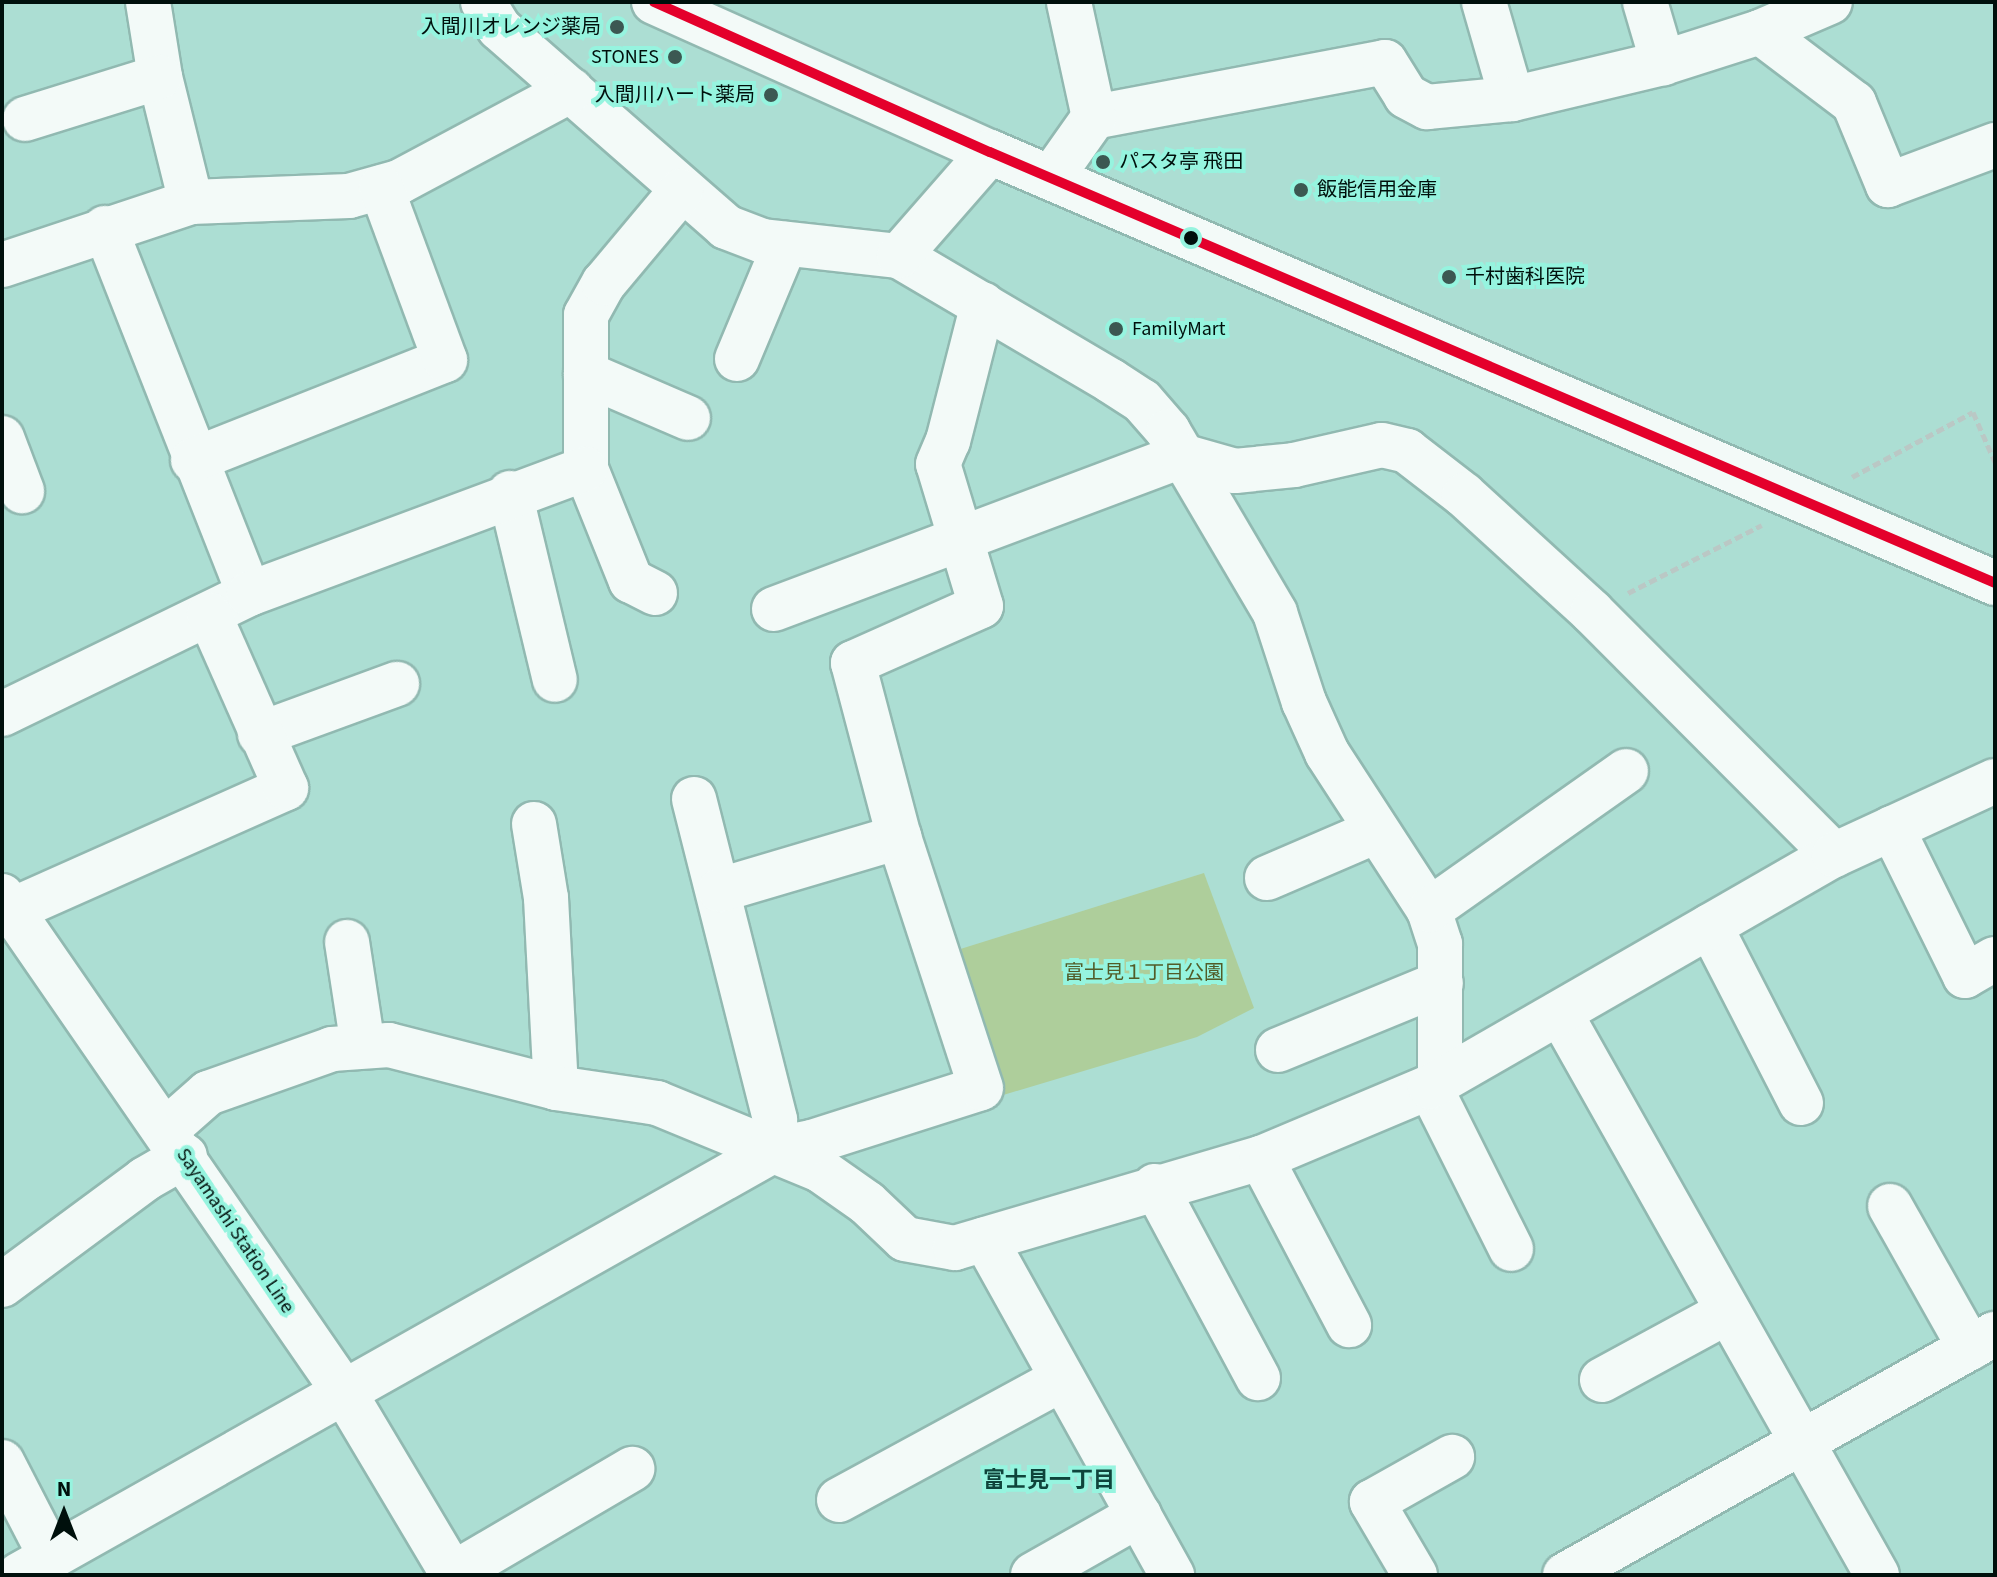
<!DOCTYPE html>
<meta charset="utf-8">
<style>
body{margin:0}
#map{position:relative;width:1997px;height:1577px;overflow:hidden;background:#acded3;font-family:"Source Sans 3","Noto Sans JP",sans-serif}
div>[style]{position:absolute}
[style*='--x']{left:calc(var(--x)*1px);top:calc(var(--y)*1px);width:calc(var(--w)*1px);rotate:calc(var(--a)*1deg)}
.green>*{inset:0;background:#aece9b}
.path>*{height:5px;margin-top:-2.5px;transform-origin:0;background:repeating-linear-gradient(90deg,#bac8c5 0 8px,transparent 0 12px)}
.roads{filter:drop-shadow(2px 0 #91b9b1) drop-shadow(-2px 0 #91b9b1) drop-shadow(0 2px #91b9b1) drop-shadow(0 -2px #91b9b1)}
.minor>*{height:44px;margin:-22px;padding:0 22px;transform-origin:22px;border-radius:22px;background:#f3faf8}
.major>*{height:44px;margin:-22px;padding:0 22px;transform-origin:22px;border-radius:22px;background:#f3faf8}
.bus-1>*{height:10px;margin:-5px;padding:0 5px;transform-origin:5px;border-radius:5px;background:#e4002b}
.dots>*{width:22px;height:22px;translate:-50% -50%;box-sizing:border-box;border:4px solid #96f4df;border-radius:50%}
span{translate:-50% -50%;white-space:nowrap;text-align:center;line-height:1.15;-webkit-text-stroke:8px #96f4df;paint-order:stroke}
.poi-label{font-size:20px;color:#00100c}
.right{translate:-100% -50%;text-align:right}
.left{translate:0 -50%;text-align:left}
.park-label{font-size:20px;color:#525c28}
.street-label{font-size:20px;color:#00100c}
.neighbourhood-label{font-size:22px;color:#0f443b;font-weight:700}
.frame{position:absolute;inset:0;border:4px solid #00100c;pointer-events:none}
.north{position:absolute;left:24px;top:1473px;width:80px;height:80px;-webkit-text-stroke:6px #96f4df;paint-order:stroke;rotate:0deg;font-size:22px;font-weight:700;line-height:32px;text-align:center;color:#00100c}
.north::after{content:'';display:block;margin:auto;width:28px;height:36px;background:#00100c;clip-path:polygon(50% 0,100% 100%,50% 72%,0 100%)}
</style>
<div id="map">
<div class="green">
<i style="clip-path:polygon(1204px 873px,1254px 1008px,1197px 1037px,1000px 1096px,954px 951px)"></i>
</div>
<div class="path">
<i style="--x:1852;--y:477;--w:137;--a:-28.2"></i>
<i style="--x:1973;--y:412;--w:55;--a:66.3"></i>
<i style="--x:1628;--y:593;--w:150;--a:-26.9"></i>
</div>
<div class="roads">
<div class="minor">
<i style="--x:148;--y:2;--w:76;--a:80.9"></i>
<i style="--x:160;--y:77;--w:129;--a:76.1"></i>
<i style="--x:483;--y:2;--w:31;--a:58"></i>
<i style="--x:499;--y:28;--w:302;--a:41.2"></i>
<i style="--x:726;--y:227;--w:40;--a:21"></i>
<i style="--x:763;--y:241;--w:137;--a:6.3"></i>
<i style="--x:899;--y:256;--w:246;--a:30.5"></i>
<i style="--x:1111;--y:381;--w:37;--a:33"></i>
<i style="--x:1142;--y:401;--w:40;--a:49"></i>
<i style="--x:1168;--y:431;--w:211;--a:59.5"></i>
<i style="--x:1275;--y:613;--w:94;--a:72"></i>
<i style="--x:1304;--y:702;--w:56;--a:65.7"></i>
<i style="--x:1327;--y:753;--w:187;--a:57"></i>
<i style="--x:1429;--y:910;--w:36;--a:72"></i>
<i style="--x:1440;--y:944;--w:138;--a:90"></i>
<i style="--x:654;--y:2;--w:368;--a:24.1"></i>
<i style="--x:990;--y:152;--w:1094;--a:23.21"></i>
<i style="--x:1484;--y:2;--w:101;--a:73.9"></i>
<i style="--x:1645;--y:2;--w:64;--a:73.6"></i>
<i style="--x:1760;--y:32;--w:118;--a:37.1"></i>
<i style="--x:1854;--y:103;--w:89;--a:67.5"></i>
<i style="--x:1888;--y:185;--w:114;--a:-20.5"></i>
<i style="--x:1094;--y:117;--w:296;--a:-10.7"></i>
<i style="--x:1385;--y:62;--w:40;--a:58"></i>
<i style="--x:1406;--y:96;--w:24;--a:28"></i>
<i style="--x:1427;--y:107;--w:85;--a:-5.4"></i>
<i style="--x:1512;--y:99;--w:155;--a:-13.4"></i>
<i style="--x:1663;--y:63;--w:102;--a:-17.7"></i>
<i style="--x:1760;--y:32;--w:76;--a:-23.2"></i>
<i style="--x:25;--y:119;--w:141;--a:-17.3"></i>
<i style="--x:1051;--y:178;--w:75;--a:-54.8"></i>
<i style="--x:1094;--y:117;--w:118;--a:-102.3"></i>
<i style="--x:105;--y:228;--w:393;--a:68.5"></i>
<i style="--x:899;--y:256;--w:138;--a:-48.8"></i>
<i style="--x:2;--y:265;--w:199;--a:-18.4"></i>
<i style="--x:191;--y:202;--w:158;--a:-2.2"></i>
<i style="--x:349;--y:196;--w:52;--a:-15.6"></i>
<i style="--x:399;--y:182;--w:195;--a:-28.1"></i>
<i style="--x:737;--y:359;--w:125;--a:-67.3"></i>
<i style="--x:586;--y:374;--w:111;--a:23.3"></i>
<i style="--x:2;--y:438;--w:57;--a:69.3"></i>
<i style="--x:193;--y:460;--w:271;--a:-21.6"></i>
<i style="--x:445;--y:360;--w:184;--a:-110.3"></i>
<i style="--x:510;--y:493;--w:192;--a:76.5"></i>
<i style="--x:655;--y:593;--w:27;--a:-153"></i>
<i style="--x:631;--y:581;--w:121;--a:-111.9"></i>
<i style="--x:586;--y:469;--w:154;--a:-90"></i>
<i style="--x:586;--y:315;--w:37;--a:-61"></i>
<i style="--x:604;--y:283;--w:120;--a:-50.1"></i>
<i style="--x:774;--y:609;--w:436;--a:-20.6"></i>
<i style="--x:1182;--y:456;--w:55;--a:15.8"></i>
<i style="--x:1235;--y:471;--w:59;--a:-5.8"></i>
<i style="--x:1294;--y:465;--w:90;--a:-12.8"></i>
<i style="--x:1382;--y:445;--w:26;--a:13"></i>
<i style="--x:1407;--y:451;--w:72;--a:37.7"></i>
<i style="--x:1464;--y:495;--w:173;--a:42.4"></i>
<i style="--x:1592;--y:612;--w:343;--a:45.1"></i>
<i style="--x:2;--y:714;--w:275;--a:-25.9"></i>
<i style="--x:249;--y:594;--w:359;--a:-20.4"></i>
<i style="--x:260;--y:734;--w:146;--a:-20.1"></i>
<i style="--x:694;--y:799;--w:331;--a:75.8"></i>
<i style="--x:775;--y:1120;--w:29;--a:88"></i>
<i style="--x:534;--y:824;--w:75;--a:80.8"></i>
<i style="--x:546;--y:898;--w:190;--a:87"></i>
<i style="--x:1892;--y:828;--w:165;--a:63.7"></i>
<i style="--x:1965;--y:976;--w:34;--a:-30"></i>
<i style="--x:1267;--y:878;--w:119;--a:-23.3"></i>
<i style="--x:720;--y:890;--w:187;--a:-16.5"></i>
<i style="--x:12;--y:910;--w:300;--a:-24"></i>
<i style="--x:286;--y:788;--w:190;--a:-113.9"></i>
<i style="--x:1429;--y:910;--w:241;--a:-35.2"></i>
<i style="--x:1710;--y:926;--w:199;--a:62.8"></i>
<i style="--x:347;--y:942;--w:105;--a:81.3"></i>
<i style="--x:1560;--y:1013;--w:645;--a:60.57"></i>
<i style="--x:1278;--y:1050;--w:176;--a:-22.3"></i>
<i style="--x:1430;--y:1087;--w:181;--a:63.4"></i>
<i style="--x:166;--y:1130;--w:56;--a:-41.4"></i>
<i style="--x:208;--y:1093;--w:132;--a:-19.5"></i>
<i style="--x:332;--y:1049;--w:57;--a:-4"></i>
<i style="--x:389;--y:1045;--w:172;--a:14.4"></i>
<i style="--x:556;--y:1088;--w:102;--a:8.4"></i>
<i style="--x:657;--y:1103;--w:176;--a:22.3"></i>
<i style="--x:820;--y:1170;--w:57;--a:35.1"></i>
<i style="--x:867;--y:1203;--w:52;--a:43.5"></i>
<i style="--x:905;--y:1239;--w:51;--a:10.2"></i>
<i style="--x:955;--y:1248;--w:319;--a:-16.4"></i>
<i style="--x:1261;--y:1158;--w:183;--a:-22.8"></i>
<i style="--x:1430;--y:1087;--w:466;--a:-29.9"></i>
<i style="--x:1834;--y:855;--w:177;--a:-24.7"></i>
<i style="--x:1261;--y:1158;--w:189;--a:62.2"></i>
<i style="--x:1155;--y:1186;--w:218;--a:61.8"></i>
<i style="--x:1890;--y:1206;--w:163;--a:60.6"></i>
<i style="--x:985;--y:1239;--w:385;--a:60.9"></i>
<i style="--x:2;--y:1285;--w:178;--a:-36.5"></i>
<i style="--x:145;--y:1179;--w:46;--a:-29.9"></i>
<i style="--x:1602;--y:1380;--w:142;--a:-28.5"></i>
<i style="--x:2;--y:1462;--w:107;--a:62.7"></i>
<i style="--x:839;--y:1500;--w:254;--a:-28.5"></i>
<i style="--x:453;--y:1574;--w:208;--a:-30.4"></i>
<i style="--x:19;--y:1575;--w:869;--a:-29.37"></i>
<i style="--x:776;--y:1149;--w:37;--a:-11"></i>
<i style="--x:812;--y:1142;--w:177;--a:-17.7"></i>
<i style="--x:981;--y:1088;--w:264;--a:-108.1"></i>
<i style="--x:899;--y:837;--w:180;--a:-104.8"></i>
<i style="--x:853;--y:663;--w:140;--a:-24"></i>
<i style="--x:981;--y:606;--w:148;--a:-106.8"></i>
<i style="--x:938;--y:464;--w:25;--a:-67"></i>
<i style="--x:948;--y:441;--w:141;--a:-75.7"></i>
<i style="--x:1033;--y:1575;--w:122;--a:-29.5"></i>
<i style="--x:1415;--y:1575;--w:85;--a:-120.5"></i>
<i style="--x:1372;--y:1502;--w:92;--a:-29.4"></i>
<i style="--x:1565;--y:1575;--w:493;--a:-29.3"></i>
</div>
<div class="major">
<i style="--x:2;--y:896;--w:602;--a:55.41"></i>
<i style="--x:344;--y:1392;--w:213;--a:59.2"></i>
</div>
</div>
<div class="bus-1">
<i style="--x:654;--y:2;--w:368;--a:24.1"></i>
<i style="--x:990;--y:152;--w:1094;--a:23.21"></i>
</div>
<div class="dots">
<i style="left:617px;top:27px;background:#3c5852"></i>
<i style="left:675px;top:57px;background:#3c5852"></i>
<i style="left:771px;top:95px;background:#3c5852"></i>
<i style="left:1103px;top:162px;background:#3c5852"></i>
<i style="left:1301px;top:190px;background:#3c5852"></i>
<i style="left:1191px;top:238px;background:#00100c"></i>
<i style="left:1449px;top:277px;background:#3c5852"></i>
<i style="left:1116px;top:329px;background:#3c5852"></i>
</div>
<div class="poi-label">
<span class="right" style="left:601px;top:27px">入間川オレンジ薬局</span>
<span class="right" style="left:659px;top:57px">STONES</span>
<span class="right" style="left:755px;top:95px">入間川ハート薬局</span>
<span class="left" style="left:1119px;top:162px">パスタ亭 飛田</span>
<span class="left" style="left:1317px;top:190px">飯能信用金庫</span>
<span class="left" style="left:1465px;top:277px">千村歯科医院</span>
<span class="left" style="left:1132px;top:329px">FamilyMart</span>
</div>
<div class="park-label">
<span style="left:1144px;top:973px">富士見１丁目公園</span>
</div>
<div class="street-label">
<span style="left:235px;top:1231px;rotate:56deg">Sayamashi Station Line</span>
</div>
<div class="neighbourhood-label">
<span style="left:1049px;top:1481px">富士見一丁目</span>
</div>
<div class="frame"></div>
<div class="north">N</div>
</div>
